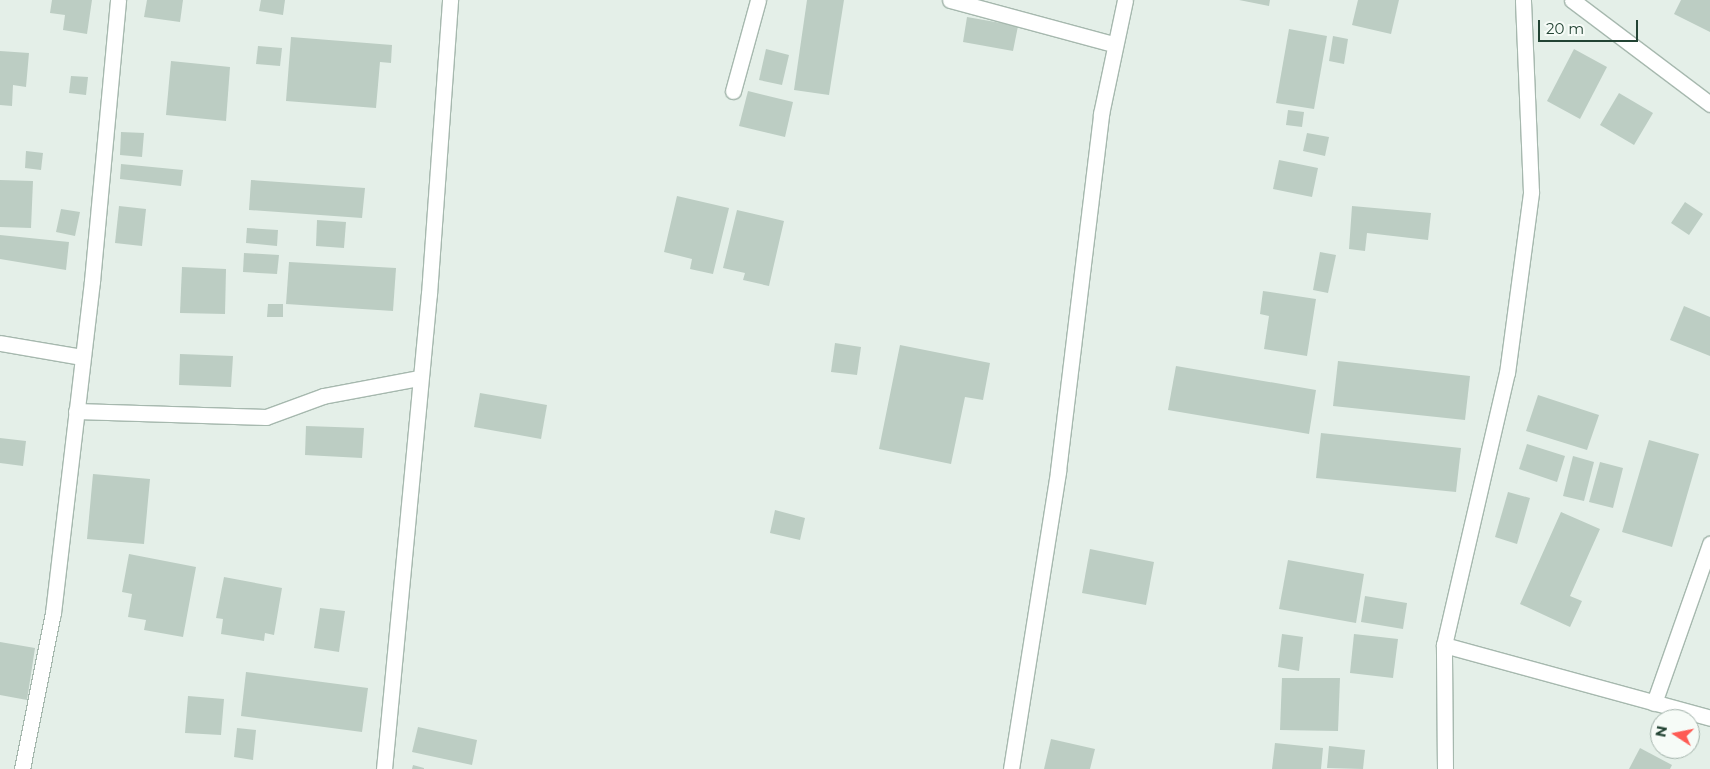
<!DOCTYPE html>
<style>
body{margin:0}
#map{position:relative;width:1710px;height:769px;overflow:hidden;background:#e4efe8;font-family:Montserrat,sans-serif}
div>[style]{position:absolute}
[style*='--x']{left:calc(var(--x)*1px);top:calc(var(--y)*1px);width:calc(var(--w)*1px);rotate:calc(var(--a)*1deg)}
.building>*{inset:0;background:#bccdc3}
.roads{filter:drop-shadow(1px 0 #a6b8ae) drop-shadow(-1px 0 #a6b8ae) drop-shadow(0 1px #a6b8ae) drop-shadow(0 -1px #a6b8ae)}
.service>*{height:15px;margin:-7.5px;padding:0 7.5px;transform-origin:7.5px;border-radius:7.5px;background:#fff}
.minor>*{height:15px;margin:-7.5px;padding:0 7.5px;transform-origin:7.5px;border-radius:7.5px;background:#fff}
span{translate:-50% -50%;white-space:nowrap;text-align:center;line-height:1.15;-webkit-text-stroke:4px #f6fbf7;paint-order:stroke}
.north{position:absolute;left:1650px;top:709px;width:50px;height:50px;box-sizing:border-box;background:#f6fbf7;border:1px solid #a1b1a9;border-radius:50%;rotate:281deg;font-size:14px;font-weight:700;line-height:20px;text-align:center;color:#224333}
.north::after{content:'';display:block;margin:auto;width:18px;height:22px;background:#fe5b54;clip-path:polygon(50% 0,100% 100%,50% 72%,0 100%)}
.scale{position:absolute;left:1538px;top:20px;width:100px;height:22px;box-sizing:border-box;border:2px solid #224333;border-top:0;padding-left:6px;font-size:15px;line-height:18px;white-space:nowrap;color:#224333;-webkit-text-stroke:4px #f6fbf7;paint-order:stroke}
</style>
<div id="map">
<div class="building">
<i style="clip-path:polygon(52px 0,92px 0,87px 34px,63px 30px,65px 15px,50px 13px)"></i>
<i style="clip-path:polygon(147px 0,183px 0,180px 22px,144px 17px)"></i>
<i style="clip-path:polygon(261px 0,285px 0,283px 15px,259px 11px)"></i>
<i style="clip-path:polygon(807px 0,844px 0,829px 95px,794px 90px)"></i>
<i style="clip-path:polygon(1239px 0,1270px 0,1269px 6px)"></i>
<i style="clip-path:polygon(1358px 0,1399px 0,1391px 34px,1352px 25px)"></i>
<i style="clip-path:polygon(1681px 0,1710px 0,1710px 32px,1674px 14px)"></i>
<i style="clip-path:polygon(967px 17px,1018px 26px,1013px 51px,963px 42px)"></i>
<i style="clip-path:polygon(1289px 29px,1327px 36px,1314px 109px,1276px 103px)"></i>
<i style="clip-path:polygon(1333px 36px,1348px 39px,1344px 64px,1329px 61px)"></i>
<i style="clip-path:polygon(291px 37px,392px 45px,391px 63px,380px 62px,376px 108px,286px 101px)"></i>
<i style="clip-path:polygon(258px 46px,282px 48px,280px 66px,256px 64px)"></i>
<i style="clip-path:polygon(766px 49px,789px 55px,782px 85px,759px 80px)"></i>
<i style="clip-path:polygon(1574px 49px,1607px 67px,1580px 119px,1547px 101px)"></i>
<i style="clip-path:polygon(0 51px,29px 53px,26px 87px,13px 85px,12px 106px,0 105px)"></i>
<i style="clip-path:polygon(171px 61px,230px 67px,226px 121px,166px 115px)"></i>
<i style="clip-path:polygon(71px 76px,88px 77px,86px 95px,69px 93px)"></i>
<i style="clip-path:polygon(748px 91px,793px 102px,785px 137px,739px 126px)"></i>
<i style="clip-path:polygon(1619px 93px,1653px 113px,1634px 145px,1600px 125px)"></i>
<i style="clip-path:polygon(1288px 110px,1304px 112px,1302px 127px,1286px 125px)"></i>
<i style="clip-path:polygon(121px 132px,144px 133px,142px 157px,120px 155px)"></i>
<i style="clip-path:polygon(1307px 133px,1329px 137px,1325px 156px,1303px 151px)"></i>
<i style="clip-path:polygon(26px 151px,43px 153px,41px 170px,25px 168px)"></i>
<i style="clip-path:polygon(1279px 160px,1318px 168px,1312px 197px,1273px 189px)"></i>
<i style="clip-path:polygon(121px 164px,183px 170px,181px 186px,120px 179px)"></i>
<i style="clip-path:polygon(0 180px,33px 181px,31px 228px,0 227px)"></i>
<i style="clip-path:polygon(251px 180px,365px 188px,362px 218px,249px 210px)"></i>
<i style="clip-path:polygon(677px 196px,729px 208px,713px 274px,690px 269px,692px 259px,664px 252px)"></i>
<i style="clip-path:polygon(1685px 202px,1703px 214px,1689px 235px,1671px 223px)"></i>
<i style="clip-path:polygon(119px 206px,146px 209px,142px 246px,115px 243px)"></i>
<i style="clip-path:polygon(1352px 206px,1431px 213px,1428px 240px,1367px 233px,1365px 251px,1349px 249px)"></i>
<i style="clip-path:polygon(61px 209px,80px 212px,75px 236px,56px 232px)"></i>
<i style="clip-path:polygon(737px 210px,784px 221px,769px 286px,743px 280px,745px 273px,723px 268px)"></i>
<i style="clip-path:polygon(317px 220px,346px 222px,344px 248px,316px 246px)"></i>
<i style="clip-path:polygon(247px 228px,278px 230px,277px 246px,246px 243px)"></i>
<i style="clip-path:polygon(0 235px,69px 242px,66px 270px,0 259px)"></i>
<i style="clip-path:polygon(1320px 252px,1336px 255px,1328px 293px,1313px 290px)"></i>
<i style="clip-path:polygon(244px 253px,279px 255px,277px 274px,243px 272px)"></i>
<i style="clip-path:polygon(289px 262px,396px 268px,393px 311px,286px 304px)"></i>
<i style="clip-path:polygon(182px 267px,226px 269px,225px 314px,180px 313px)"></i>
<i style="clip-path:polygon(1263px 291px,1316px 299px,1307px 356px,1264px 349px,1269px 316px,1260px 314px)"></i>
<i style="clip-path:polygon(268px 304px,283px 304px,283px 317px,267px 317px)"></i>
<i style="clip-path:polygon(1684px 306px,1710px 317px,1710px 356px,1670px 340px)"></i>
<i style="clip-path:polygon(835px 343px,861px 347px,857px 375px,831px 372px)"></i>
<i style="clip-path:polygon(900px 345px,990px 363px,983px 400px,965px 397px,951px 464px,879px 449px)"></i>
<i style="clip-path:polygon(180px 354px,233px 356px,231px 387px,179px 385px)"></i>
<i style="clip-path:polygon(1338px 361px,1470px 376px,1465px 420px,1333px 406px)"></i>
<i style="clip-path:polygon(1176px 366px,1316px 390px,1309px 434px,1168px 410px)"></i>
<i style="clip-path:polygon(480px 393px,547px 405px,541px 439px,474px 427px)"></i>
<i style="clip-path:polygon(1538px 395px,1599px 415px,1587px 450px,1526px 431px)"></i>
<i style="clip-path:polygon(306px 426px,364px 428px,362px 458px,305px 455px)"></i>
<i style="clip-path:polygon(1321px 433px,1461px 448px,1456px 492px,1316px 478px)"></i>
<i style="clip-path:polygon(0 438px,26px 441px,23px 466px,0 463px)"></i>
<i style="clip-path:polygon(1649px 440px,1699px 454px,1672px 547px,1622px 532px)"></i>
<i style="clip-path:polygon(1527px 444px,1565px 456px,1557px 482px,1519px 469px)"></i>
<i style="clip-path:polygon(1573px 456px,1594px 462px,1584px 501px,1563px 496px)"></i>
<i style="clip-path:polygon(1600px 462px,1623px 468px,1613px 508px,1589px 502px)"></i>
<i style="clip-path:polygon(93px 474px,150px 479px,144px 544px,87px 539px)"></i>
<i style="clip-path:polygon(1508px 492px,1530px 498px,1517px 544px,1495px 537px)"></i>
<i style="clip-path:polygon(775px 510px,805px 518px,800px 540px,770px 533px)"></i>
<i style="clip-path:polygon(1561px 512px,1600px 529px,1570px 596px,1582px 601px,1570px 627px,1520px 604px)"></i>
<i style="clip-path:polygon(1090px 549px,1154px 562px,1146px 605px,1082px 593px)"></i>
<i style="clip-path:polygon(129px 554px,196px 567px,183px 637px,144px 630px,146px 620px,128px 617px,132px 594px,122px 592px)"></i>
<i style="clip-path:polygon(1288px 560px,1364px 574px,1356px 623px,1279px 609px)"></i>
<i style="clip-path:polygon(224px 577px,282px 588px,274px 635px,265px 633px,264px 641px,221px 634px,223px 619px,216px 618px)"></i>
<i style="clip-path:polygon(1365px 596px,1407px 603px,1403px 629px,1361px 622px)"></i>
<i style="clip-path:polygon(320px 608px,345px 611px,339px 652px,314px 648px)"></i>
<i style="clip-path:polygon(1282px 634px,1303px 637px,1299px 671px,1278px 667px)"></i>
<i style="clip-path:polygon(1354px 634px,1398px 639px,1393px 678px,1350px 673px)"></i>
<i style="clip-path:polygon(0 642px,35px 648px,27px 700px,0 695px)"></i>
<i style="clip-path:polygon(246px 672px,368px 688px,362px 732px,241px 716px)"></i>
<i style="clip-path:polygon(1282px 678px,1340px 678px,1338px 731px,1280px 730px)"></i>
<i style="clip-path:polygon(188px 696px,224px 699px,221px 735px,185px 733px)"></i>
<i style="clip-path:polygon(418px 727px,477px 740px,472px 765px,412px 752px)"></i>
<i style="clip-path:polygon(237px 728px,256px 730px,253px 760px,234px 757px)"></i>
<i style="clip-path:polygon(1051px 739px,1095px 749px,1090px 769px,1044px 769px)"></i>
<i style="clip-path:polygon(1275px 743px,1323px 748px,1321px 769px,1272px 769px)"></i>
<i style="clip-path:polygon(1329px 746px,1365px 750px,1363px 769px,1327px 768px)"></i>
<i style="clip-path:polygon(1640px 748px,1672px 765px,1670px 769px,1629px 769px)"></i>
<i style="clip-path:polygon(413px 765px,424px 768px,424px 769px,412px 769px)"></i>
</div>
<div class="roads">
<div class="service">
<i style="--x:733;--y:91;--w:94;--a:-74.6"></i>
</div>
<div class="minor">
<i style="--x:950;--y:0;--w:169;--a:15.1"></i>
<i style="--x:1572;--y:0;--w:173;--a:37"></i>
<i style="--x:0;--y:343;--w:83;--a:9.7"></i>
<i style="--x:76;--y:411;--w:190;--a:1.8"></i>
<i style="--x:266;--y:417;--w:61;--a:-20.2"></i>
<i style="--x:323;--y:396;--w:98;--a:-10.6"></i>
<i style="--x:1444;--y:645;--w:276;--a:15.3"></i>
<i style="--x:1654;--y:703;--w:169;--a:-70.6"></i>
<i style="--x:22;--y:769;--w:159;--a:-78.8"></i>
<i style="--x:53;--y:613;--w:334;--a:-83.3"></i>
<i style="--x:92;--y:281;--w:282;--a:-84.7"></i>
<i style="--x:384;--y:769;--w:477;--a:-84.6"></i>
<i style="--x:429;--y:294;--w:295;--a:-85.9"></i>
<i style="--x:1011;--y:769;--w:302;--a:-81"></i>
<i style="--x:1058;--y:471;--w:360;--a:-83.1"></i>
<i style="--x:1101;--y:114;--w:116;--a:-78.1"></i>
<i style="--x:1445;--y:769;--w:124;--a:-90.5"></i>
<i style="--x:1444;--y:645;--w:279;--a:-77"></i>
<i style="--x:1507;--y:373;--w:183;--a:-82.4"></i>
<i style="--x:1531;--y:192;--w:192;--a:-92.4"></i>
</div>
</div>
<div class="north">N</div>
<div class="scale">20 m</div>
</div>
